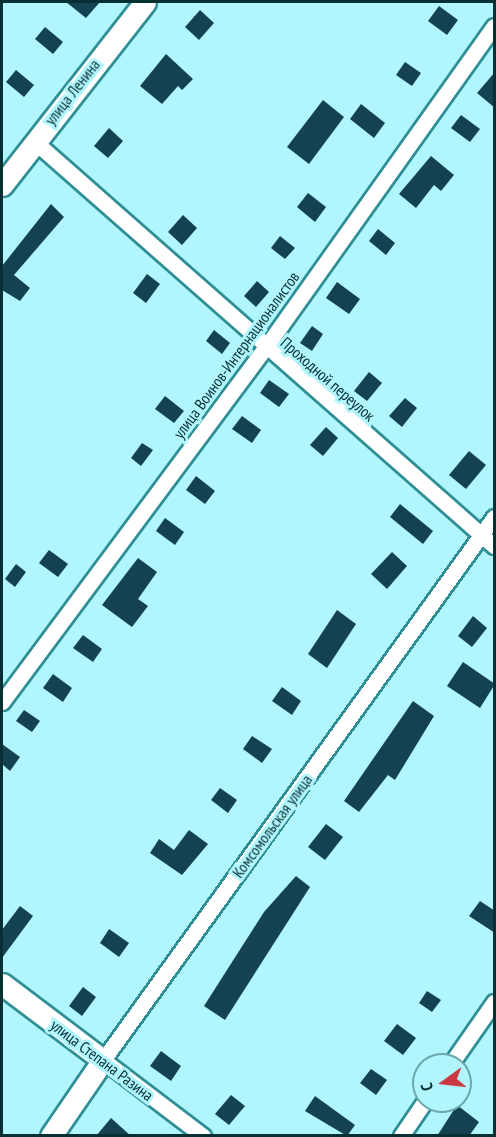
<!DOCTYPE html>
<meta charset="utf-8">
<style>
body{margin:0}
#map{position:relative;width:496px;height:1137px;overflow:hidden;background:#b0f6fc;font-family:"PT Sans Narrow",sans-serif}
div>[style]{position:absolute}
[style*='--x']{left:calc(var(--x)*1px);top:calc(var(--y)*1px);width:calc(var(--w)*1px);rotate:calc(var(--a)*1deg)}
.building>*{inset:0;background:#144251}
.roads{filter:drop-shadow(2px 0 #308f96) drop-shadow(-2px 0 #308f96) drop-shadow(0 2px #308f96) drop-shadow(0 -2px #308f96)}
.minor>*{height:15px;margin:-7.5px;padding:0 7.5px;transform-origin:7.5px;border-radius:7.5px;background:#fff}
.secondary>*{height:21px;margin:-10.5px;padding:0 10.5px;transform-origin:10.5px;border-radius:10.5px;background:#fff}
span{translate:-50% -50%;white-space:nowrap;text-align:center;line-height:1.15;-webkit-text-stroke:6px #b0f6fc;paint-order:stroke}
.street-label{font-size:16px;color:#073033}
.frame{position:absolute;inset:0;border:3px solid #073033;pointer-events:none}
.north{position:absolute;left:412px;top:1053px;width:60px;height:60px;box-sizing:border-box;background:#b0f6fc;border:2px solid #6ca7ac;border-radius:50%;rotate:255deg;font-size:16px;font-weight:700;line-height:24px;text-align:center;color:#073033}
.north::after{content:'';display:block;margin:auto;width:21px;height:27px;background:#ca3a40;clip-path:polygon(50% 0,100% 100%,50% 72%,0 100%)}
</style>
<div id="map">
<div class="building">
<i style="clip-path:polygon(66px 2px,100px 2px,86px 18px)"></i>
<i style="clip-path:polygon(439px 6px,458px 20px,447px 35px,428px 21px)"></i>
<i style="clip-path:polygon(200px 10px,214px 23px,199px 40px,185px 27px)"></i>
<i style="clip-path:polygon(45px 27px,63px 42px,53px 54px,35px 39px)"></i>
<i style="clip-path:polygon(166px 54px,193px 79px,182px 90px,178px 86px,162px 104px,140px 86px)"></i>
<i style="clip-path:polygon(405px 62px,421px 73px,412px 86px,396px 75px)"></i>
<i style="clip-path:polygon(16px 70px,34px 85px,24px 97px,6px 82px)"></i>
<i style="clip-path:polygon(495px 72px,495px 108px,477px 93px)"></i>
<i style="clip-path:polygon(323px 100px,344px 117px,309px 164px,287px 147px)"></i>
<i style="clip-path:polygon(361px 104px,385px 123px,374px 138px,350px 119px)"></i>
<i style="clip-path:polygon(461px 115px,480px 129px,470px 142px,451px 128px)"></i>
<i style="clip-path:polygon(109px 128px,123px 141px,108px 158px,94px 146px)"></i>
<i style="clip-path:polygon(431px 156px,454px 175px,441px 191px,434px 185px,416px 208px,399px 194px)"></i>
<i style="clip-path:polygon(308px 193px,326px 207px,315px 222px,297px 207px)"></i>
<i style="clip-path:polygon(51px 204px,64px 217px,14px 275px,30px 288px,20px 301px,2px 290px,2px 266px)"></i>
<i style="clip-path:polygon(183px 215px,197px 228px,182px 245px,168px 232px)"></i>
<i style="clip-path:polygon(378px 229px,395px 243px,386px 255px,369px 241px)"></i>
<i style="clip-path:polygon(280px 236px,295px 248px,285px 259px,271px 248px)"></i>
<i style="clip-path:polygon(147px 274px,160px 284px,146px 303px,133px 293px)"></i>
<i style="clip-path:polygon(257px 281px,269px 292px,256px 307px,244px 296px)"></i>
<i style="clip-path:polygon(337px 282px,360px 299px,349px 314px,326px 298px)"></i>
<i style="clip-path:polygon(312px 326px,323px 334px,312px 351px,300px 343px)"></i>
<i style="clip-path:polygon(214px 330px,230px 343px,222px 354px,206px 341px)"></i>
<i style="clip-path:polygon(369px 372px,382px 383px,367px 401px,354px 391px)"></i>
<i style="clip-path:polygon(269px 380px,289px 394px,279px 407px,260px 393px)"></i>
<i style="clip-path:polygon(165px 396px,184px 411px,174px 423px,155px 409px)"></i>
<i style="clip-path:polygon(405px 398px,417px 408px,402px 427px,389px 416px)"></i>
<i style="clip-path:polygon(242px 416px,261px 430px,252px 443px,232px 429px)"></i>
<i style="clip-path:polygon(326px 427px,338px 438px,323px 456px,310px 445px)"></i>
<i style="clip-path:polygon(142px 443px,153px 450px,141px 466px,131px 458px)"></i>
<i style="clip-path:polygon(469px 451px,486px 465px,466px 489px,449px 475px)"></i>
<i style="clip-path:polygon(196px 476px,215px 491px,205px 504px,186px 490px)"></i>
<i style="clip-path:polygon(400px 504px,433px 531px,423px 544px,390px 517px)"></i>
<i style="clip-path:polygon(165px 518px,184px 532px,175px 545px,156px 531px)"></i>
<i style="clip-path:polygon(49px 550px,68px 564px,58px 577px,39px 563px)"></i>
<i style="clip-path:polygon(392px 552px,407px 566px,387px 589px,371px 574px)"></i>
<i style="clip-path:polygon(138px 558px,157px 572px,138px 599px,148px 606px,132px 627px,102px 605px)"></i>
<i style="clip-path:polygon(16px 564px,26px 572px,15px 587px,5px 579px)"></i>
<i style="clip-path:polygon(337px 610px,356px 624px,327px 668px,308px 654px)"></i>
<i style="clip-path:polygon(473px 616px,487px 628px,472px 647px,458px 636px)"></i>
<i style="clip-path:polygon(83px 635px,102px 649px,93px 662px,73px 648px)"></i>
<i style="clip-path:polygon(463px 662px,495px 684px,480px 708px,447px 686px)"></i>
<i style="clip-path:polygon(53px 674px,72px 688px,63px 702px,43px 688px)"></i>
<i style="clip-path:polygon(282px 687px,301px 701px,292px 715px,272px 701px)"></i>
<i style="clip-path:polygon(413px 701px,434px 716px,395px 780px,388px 775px,359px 812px,344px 801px)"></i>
<i style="clip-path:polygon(24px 710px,40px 721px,32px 732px,16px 721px)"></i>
<i style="clip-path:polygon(252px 736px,272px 749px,262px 763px,243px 749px)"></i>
<i style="clip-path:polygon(2px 744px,20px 757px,10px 771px,2px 764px)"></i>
<i style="clip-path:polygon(220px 788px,237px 800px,228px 813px,211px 800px)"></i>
<i style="clip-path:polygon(326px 824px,343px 837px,325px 860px,308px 847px)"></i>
<i style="clip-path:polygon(189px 830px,208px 844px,182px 875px,150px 853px,159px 839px,174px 850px)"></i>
<i style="clip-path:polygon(296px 876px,310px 887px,225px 1020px,204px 1006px,264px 912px)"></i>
<i style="clip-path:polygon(480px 901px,495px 911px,495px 933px,469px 916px)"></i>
<i style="clip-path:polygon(20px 906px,33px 916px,2px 958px,2px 930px)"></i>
<i style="clip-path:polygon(109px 929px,129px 943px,119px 957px,100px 943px)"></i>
<i style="clip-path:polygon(83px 987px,96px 997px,82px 1016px,69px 1006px)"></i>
<i style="clip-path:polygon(427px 991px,441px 1000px,432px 1012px,419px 1003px)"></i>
<i style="clip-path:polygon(397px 1024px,416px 1038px,403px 1055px,384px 1041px)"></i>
<i style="clip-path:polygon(161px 1051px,181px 1066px,171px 1081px,150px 1066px)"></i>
<i style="clip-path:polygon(371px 1069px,387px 1080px,376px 1095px,360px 1083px)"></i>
<i style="clip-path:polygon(231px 1095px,245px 1106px,229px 1125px,215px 1114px)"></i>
<i style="clip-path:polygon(315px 1096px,355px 1125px,347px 1136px,305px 1111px)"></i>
<i style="clip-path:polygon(457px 1105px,479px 1122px,469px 1136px,437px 1136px)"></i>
<i style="clip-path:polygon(111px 1118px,131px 1136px,96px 1136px)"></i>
</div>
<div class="roads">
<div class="minor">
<i style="--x:34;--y:141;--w:613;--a:41.36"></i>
<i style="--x:2;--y:702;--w:441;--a:-53.4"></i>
<i style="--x:265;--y:348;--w:395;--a:-54.6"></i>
<i style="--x:450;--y:1065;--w:77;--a:-55.1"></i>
<i style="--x:203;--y:1136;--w:126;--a:-142.8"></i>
<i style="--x:103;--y:1060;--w:669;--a:-54.24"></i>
<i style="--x:401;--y:1136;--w:42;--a:-55.6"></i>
</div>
<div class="secondary">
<i style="--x:2;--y:185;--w:232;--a:-52"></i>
<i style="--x:2;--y:984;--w:126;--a:37"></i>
<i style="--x:103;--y:1060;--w:92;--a:124.4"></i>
</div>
</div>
<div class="street-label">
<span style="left:72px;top:92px;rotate:-52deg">улица Ленина</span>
<span style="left:236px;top:355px;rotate:-54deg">улица Воинов-Интернационалистов</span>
<span style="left:328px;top:379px;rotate:41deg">Проходной переулок</span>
<span style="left:272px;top:826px;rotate:-54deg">Комсомольская улица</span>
<span style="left:102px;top:1060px;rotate:37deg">улица Степана Разина</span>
</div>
<div class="frame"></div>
<div class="north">С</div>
</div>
